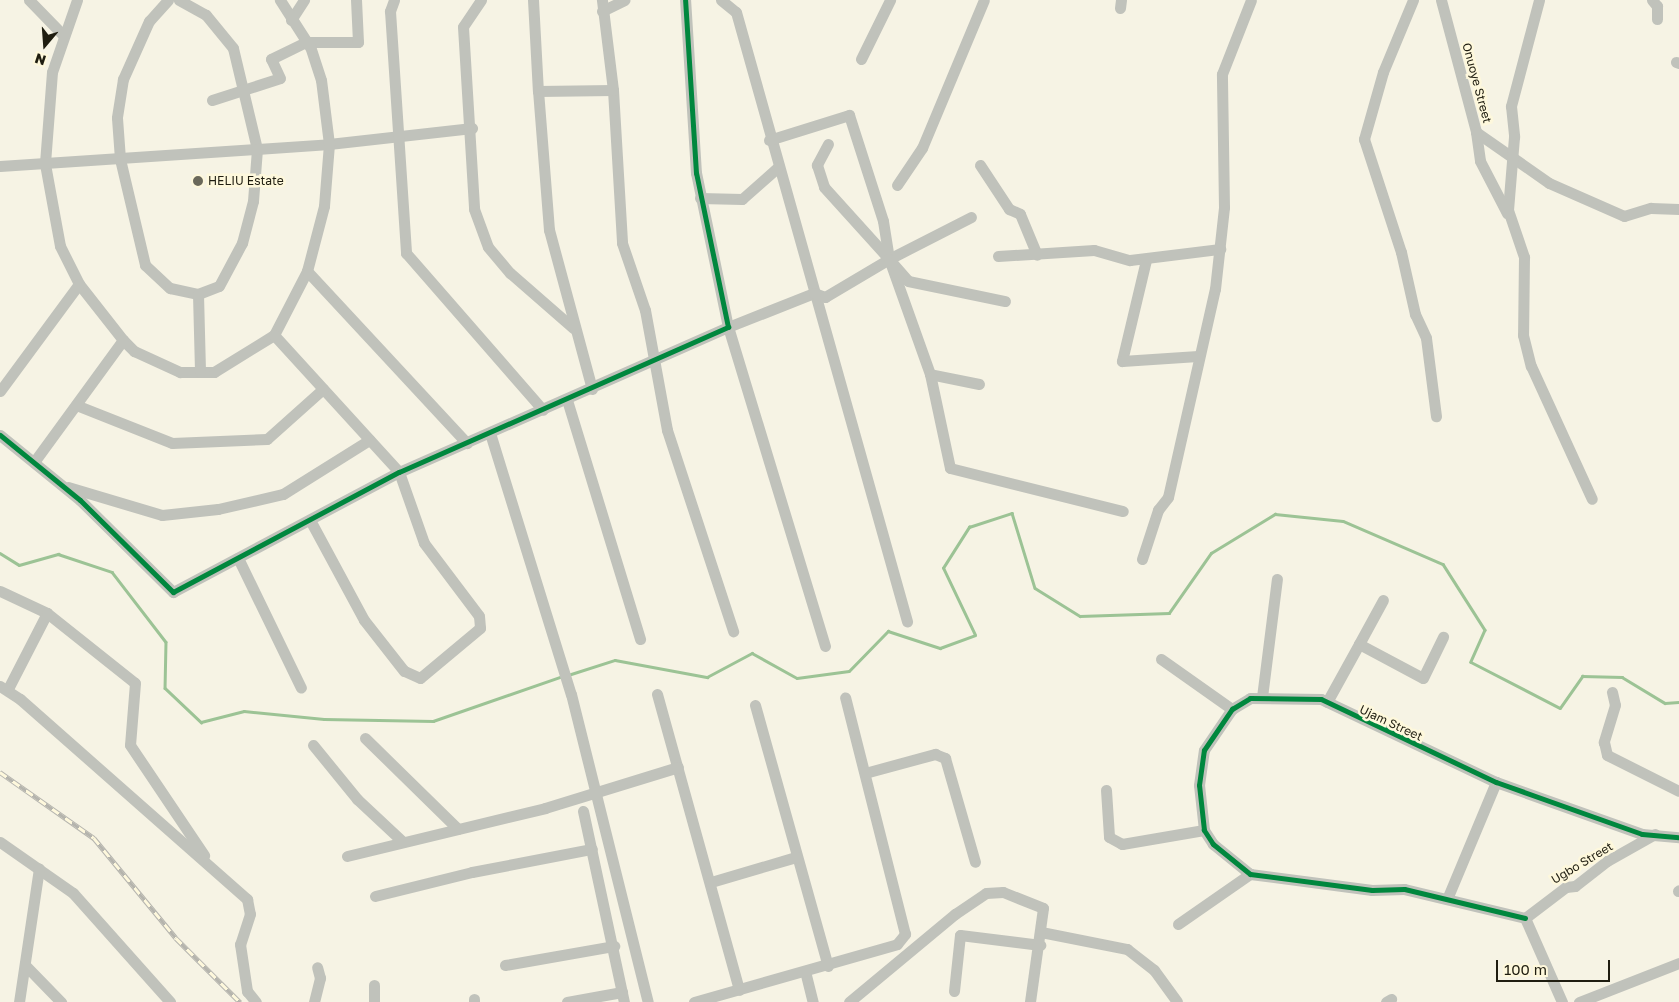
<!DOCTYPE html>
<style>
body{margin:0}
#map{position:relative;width:1679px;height:1002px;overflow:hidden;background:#f6f3e4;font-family:"Golos Text",sans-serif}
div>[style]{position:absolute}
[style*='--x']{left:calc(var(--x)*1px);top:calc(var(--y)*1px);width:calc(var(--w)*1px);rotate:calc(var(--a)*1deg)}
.stream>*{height:2.5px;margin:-1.25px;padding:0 1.25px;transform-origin:1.25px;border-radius:1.25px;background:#9cc395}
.minor>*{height:11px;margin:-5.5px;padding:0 5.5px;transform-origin:5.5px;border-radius:5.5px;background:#c0c2bb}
.rail>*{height:4.5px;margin-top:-2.25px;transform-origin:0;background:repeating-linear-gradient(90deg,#fef8dc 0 8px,#b5b4ad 0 16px);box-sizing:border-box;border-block:1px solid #b5b4ad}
.cycleway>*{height:5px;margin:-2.5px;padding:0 2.5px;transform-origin:2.5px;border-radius:2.5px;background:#00873e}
.dots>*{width:14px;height:14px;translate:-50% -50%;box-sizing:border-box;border:2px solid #fef8dc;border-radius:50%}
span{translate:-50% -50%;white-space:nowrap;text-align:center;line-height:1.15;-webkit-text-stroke:5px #fef8dc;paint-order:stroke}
.street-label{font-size:12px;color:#1f1d10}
.poi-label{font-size:12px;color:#1f1d10}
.left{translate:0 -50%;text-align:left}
.north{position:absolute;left:20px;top:20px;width:50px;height:50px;-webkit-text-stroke:4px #fef8dc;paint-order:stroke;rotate:198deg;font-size:14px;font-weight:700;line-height:20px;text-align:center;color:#1f1d10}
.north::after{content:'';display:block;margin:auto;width:18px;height:22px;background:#1f1d10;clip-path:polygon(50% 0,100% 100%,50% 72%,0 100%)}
.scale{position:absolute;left:1496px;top:960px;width:114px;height:22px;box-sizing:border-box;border:2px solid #1f1d10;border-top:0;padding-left:6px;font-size:15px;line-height:18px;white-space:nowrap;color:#1f1d10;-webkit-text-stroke:4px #fef8dc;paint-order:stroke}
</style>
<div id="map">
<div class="stream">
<i style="--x:0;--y:553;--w:22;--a:32"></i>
<i style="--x:19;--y:565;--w:41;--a:-15.8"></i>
<i style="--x:58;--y:554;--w:57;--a:18.4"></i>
<i style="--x:112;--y:572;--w:88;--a:52.4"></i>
<i style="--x:166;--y:642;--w:46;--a:91.2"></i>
<i style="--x:165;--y:688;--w:50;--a:43.4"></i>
<i style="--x:201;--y:722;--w:44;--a:-14.3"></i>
<i style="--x:244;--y:711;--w:80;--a:5.7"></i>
<i style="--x:324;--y:719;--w:109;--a:1.1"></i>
<i style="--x:433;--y:721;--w:138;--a:-19.1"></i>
<i style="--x:568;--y:675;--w:49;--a:-17.7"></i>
<i style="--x:615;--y:660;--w:94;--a:10.5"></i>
<i style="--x:707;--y:677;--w:51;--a:-28.1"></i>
<i style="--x:752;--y:653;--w:51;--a:29.1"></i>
<i style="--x:797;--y:678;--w:52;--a:-7.7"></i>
<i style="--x:849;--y:671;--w:56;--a:-45.7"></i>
<i style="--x:888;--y:631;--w:55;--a:18.1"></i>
<i style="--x:940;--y:648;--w:37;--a:-20"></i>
<i style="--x:975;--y:635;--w:74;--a:-115.5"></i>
<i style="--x:943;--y:568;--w:49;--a:-57.6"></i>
<i style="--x:969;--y:527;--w:45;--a:-18"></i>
<i style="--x:1012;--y:513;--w:78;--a:73"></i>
<i style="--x:1035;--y:588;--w:53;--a:31.9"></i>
<i style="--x:1080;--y:616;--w:89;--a:-1.9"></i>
<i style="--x:1169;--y:613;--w:73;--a:-55"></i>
<i style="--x:1211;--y:553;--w:75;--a:-31.4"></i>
<i style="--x:1275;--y:514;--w:68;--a:5.9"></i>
<i style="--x:1343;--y:521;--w:109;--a:23.3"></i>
<i style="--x:1443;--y:564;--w:78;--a:57.5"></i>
<i style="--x:1485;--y:630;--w:35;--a:114"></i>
<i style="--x:1471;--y:662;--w:100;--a:27.3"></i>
<i style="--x:1560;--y:708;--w:39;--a:-55"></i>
<i style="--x:1582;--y:676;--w:40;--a:1.4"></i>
<i style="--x:1622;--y:677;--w:50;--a:31.2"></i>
<i style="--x:1665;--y:703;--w:14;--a:-4"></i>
</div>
<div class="minor">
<i style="--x:29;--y:0;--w:49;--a:45.8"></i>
<i style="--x:77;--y:0;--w:76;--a:109.1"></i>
<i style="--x:52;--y:72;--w:92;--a:94.4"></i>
<i style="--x:45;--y:164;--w:83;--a:79.6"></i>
<i style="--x:60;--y:246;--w:42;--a:63.4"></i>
<i style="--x:79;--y:284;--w:71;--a:51.8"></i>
<i style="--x:123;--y:340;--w:16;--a:45"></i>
<i style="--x:134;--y:351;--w:51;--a:24.5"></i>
<i style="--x:180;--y:372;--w:34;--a:0"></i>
<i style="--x:214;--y:372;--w:70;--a:-31.7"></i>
<i style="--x:274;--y:335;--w:72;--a:-62.7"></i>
<i style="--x:307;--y:271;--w:67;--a:-75.3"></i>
<i style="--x:324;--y:206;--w:62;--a:-85.4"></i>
<i style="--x:329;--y:144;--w:144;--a:-6.4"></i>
<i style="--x:168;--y:0;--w:28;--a:132"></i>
<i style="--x:149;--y:21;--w:64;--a:114.1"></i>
<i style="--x:123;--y:79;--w:39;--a:99"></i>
<i style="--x:117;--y:118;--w:41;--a:85.8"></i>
<i style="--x:120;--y:159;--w:109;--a:76.7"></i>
<i style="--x:145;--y:265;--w:34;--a:43"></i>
<i style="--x:170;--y:288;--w:29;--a:12"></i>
<i style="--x:198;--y:294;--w:22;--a:-21"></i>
<i style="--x:219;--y:286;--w:49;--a:-61.9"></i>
<i style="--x:242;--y:243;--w:43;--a:-75.3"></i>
<i style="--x:253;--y:201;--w:52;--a:-85.6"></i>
<i style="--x:257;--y:149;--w:104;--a:-103.4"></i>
<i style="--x:233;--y:48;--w:43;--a:-129.3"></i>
<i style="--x:206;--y:15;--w:31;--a:-151"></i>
<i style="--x:394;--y:0;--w:12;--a:110"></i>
<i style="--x:390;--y:11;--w:243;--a:86.2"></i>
<i style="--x:406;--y:253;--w:208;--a:48.9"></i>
<i style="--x:481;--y:0;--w:32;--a:124"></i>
<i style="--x:463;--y:27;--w:182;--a:86.5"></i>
<i style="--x:474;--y:209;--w:40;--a:69.8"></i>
<i style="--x:488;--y:247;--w:34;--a:50"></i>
<i style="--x:510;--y:273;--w:84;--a:41.1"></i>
<i style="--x:533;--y:0;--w:91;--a:86.9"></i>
<i style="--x:721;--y:0;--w:19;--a:39"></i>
<i style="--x:736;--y:12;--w:633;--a:74.32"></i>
<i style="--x:1413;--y:0;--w:78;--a:112.6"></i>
<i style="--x:1383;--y:72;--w:70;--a:105.8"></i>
<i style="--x:1364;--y:139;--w:119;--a:71.9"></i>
<i style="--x:1401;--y:252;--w:64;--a:77.3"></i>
<i style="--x:1415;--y:314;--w:26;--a:65"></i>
<i style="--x:1426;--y:338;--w:79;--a:82.7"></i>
<i style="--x:1441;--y:0;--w:137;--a:75.1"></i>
<i style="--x:1476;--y:132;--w:89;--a:34.9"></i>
<i style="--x:1549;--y:183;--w:82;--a:23.7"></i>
<i style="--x:1624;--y:216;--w:28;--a:-17"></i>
<i style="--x:1651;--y:208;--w:28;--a:2"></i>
<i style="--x:1539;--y:0;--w:110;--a:104.8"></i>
<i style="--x:1511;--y:106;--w:31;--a:84"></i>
<i style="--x:1514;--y:137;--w:73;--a:94.7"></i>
<i style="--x:1508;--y:210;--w:50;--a:71.2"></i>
<i style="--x:1524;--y:257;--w:78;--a:90.7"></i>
<i style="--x:1523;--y:335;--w:32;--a:76"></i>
<i style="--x:1531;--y:366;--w:146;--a:65.4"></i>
<i style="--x:1652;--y:0;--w:8;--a:50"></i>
<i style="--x:1657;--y:6;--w:13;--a:90"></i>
<i style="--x:1120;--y:8;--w:8;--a:-83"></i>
<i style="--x:602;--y:11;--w:25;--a:-26"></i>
<i style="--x:291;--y:20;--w:24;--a:-57"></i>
<i style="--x:861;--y:59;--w:66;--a:-63.8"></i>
<i style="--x:1676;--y:62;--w:3;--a:18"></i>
<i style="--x:613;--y:90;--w:153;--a:86.6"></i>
<i style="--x:622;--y:243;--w:71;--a:71.1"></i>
<i style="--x:645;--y:310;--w:122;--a:79.6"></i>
<i style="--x:667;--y:430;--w:212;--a:71.8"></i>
<i style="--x:212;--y:100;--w:71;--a:-17.9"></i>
<i style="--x:280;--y:78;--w:21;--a:-115"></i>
<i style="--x:271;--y:59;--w:39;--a:-26"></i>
<i style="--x:306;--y:42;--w:52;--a:0"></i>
<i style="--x:358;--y:42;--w:42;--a:-92.7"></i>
<i style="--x:1476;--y:132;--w:29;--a:82"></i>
<i style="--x:1480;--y:161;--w:59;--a:62.6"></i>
<i style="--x:769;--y:140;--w:84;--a:-17.4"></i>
<i style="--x:849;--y:115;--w:111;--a:72.2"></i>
<i style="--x:883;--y:221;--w:38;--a:81"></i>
<i style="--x:889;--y:259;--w:122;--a:70.4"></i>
<i style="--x:828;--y:144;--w:24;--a:118"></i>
<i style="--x:817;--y:165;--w:23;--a:72"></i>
<i style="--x:824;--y:187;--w:97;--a:47.9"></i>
<i style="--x:980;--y:165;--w:53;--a:56.6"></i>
<i style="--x:1009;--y:209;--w:12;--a:24"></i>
<i style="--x:1020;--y:214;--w:44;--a:67.5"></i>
<i style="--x:0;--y:166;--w:330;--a:-3.8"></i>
<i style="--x:329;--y:144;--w:64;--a:-97.1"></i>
<i style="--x:321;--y:80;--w:35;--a:-108"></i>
<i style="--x:310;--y:47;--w:56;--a:-122.6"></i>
<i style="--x:897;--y:185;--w:45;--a:-56"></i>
<i style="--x:922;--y:148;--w:160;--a:-67.3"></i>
<i style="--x:700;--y:198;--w:42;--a:1.4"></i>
<i style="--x:742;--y:199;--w:47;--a:-41.5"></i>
<i style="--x:998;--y:256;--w:96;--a:-3.6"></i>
<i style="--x:1094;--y:250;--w:37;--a:16"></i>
<i style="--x:1130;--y:260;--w:91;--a:-7"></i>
<i style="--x:889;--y:259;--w:92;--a:-27.1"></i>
<i style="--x:1146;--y:260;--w:104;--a:103.4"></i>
<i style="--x:1122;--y:361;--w:76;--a:-3.8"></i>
<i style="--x:307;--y:271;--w:235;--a:47.1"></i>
<i style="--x:198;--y:294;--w:78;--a:88.5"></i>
<i style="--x:274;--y:335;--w:185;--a:47.6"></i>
<i style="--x:399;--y:472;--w:75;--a:70.6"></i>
<i style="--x:424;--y:543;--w:91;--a:53"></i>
<i style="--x:479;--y:616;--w:12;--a:85"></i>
<i style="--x:480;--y:628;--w:78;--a:140.2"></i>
<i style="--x:420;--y:678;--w:17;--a:-156"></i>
<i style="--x:404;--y:671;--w:65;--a:-128.1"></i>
<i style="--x:364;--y:620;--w:114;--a:-118.4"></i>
<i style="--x:979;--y:384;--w:50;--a:-168.5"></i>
<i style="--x:930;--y:374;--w:96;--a:78"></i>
<i style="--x:950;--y:468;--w:178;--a:14"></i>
<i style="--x:592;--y:389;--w:165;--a:-105.1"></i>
<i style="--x:549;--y:230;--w:139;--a:-94.5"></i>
<i style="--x:538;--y:91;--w:75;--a:-0.8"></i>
<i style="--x:613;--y:90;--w:91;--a:-97"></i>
<i style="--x:0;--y:391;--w:133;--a:-53.6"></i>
<i style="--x:567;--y:400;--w:250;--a:73"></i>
<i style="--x:76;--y:405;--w:103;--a:21.6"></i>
<i style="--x:172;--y:443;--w:95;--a:-2.4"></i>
<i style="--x:267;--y:439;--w:75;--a:-41.8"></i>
<i style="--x:490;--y:433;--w:273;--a:72.8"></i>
<i style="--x:571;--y:694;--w:317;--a:76"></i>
<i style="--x:0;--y:435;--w:103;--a:39.1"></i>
<i style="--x:80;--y:500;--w:131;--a:44.7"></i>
<i style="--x:173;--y:592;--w:256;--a:-28"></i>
<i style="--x:399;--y:472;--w:360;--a:-23.8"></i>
<i style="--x:728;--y:327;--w:157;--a:-101.7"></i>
<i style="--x:696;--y:173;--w:173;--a:-93.6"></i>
<i style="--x:34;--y:462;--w:151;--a:-53.9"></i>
<i style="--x:68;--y:487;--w:98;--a:16.6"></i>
<i style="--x:162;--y:515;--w:56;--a:-6.1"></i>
<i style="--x:218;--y:509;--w:67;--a:-13"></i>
<i style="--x:283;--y:494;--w:102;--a:-32.1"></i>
<i style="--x:238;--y:558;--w:144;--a:64.1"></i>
<i style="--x:1142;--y:559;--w:52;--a:-71.9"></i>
<i style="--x:1158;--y:510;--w:16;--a:-52"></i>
<i style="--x:1168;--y:497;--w:213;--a:-77.3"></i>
<i style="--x:1215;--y:289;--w:82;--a:-83.7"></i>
<i style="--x:1224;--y:207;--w:133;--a:-90.9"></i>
<i style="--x:1222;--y:74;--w:79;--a:-68.6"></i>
<i style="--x:0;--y:591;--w:52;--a:25.1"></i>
<i style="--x:47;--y:613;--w:85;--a:117.2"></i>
<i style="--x:47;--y:613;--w:112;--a:38.5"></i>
<i style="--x:135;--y:683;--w:62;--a:94.6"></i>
<i style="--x:130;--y:745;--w:133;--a:56.1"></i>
<i style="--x:1359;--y:644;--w:50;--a:-61.4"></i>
<i style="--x:825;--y:646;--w:333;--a:-106.9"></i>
<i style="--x:728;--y:327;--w:92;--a:-21.6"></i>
<i style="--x:814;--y:293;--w:12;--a:20"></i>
<i style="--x:825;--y:297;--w:74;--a:-30.7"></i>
<i style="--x:889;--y:259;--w:29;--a:49"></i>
<i style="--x:908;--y:281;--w:99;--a:11.7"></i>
<i style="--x:1161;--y:659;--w:87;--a:35.2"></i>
<i style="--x:0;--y:686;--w:24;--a:33"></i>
<i style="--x:20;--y:699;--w:303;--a:41.4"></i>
<i style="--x:247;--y:899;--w:15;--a:79"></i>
<i style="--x:250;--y:914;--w:32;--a:108"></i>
<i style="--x:240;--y:944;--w:48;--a:81.5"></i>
<i style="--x:247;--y:991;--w:14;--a:51"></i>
<i style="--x:1612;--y:692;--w:13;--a:77"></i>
<i style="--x:1615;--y:705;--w:39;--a:107"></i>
<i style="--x:1604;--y:742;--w:13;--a:77"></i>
<i style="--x:1607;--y:755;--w:80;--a:26.6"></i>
<i style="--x:657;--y:694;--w:307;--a:74.5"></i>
<i style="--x:1262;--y:697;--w:119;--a:-82.8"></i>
<i style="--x:1327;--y:702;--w:66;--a:-61.1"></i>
<i style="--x:1359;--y:644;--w:72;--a:28"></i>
<i style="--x:1423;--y:678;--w:46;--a:-64"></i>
<i style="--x:755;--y:705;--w:271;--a:74.4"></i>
<i style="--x:365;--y:738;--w:130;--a:44.4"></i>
<i style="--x:313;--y:745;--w:70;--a:50.8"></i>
<i style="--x:357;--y:799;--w:63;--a:43.1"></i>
<i style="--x:865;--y:773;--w:73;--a:-15.2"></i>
<i style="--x:935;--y:754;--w:11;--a:22"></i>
<i style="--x:945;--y:758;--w:108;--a:73.9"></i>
<i style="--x:1106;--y:790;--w:47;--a:86.3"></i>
<i style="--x:1109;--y:837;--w:15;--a:28"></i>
<i style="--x:1122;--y:844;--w:83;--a:-9.7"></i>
<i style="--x:583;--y:811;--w:195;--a:77.9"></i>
<i style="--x:0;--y:842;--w:89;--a:34.9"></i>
<i style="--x:73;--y:893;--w:146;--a:48.3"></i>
<i style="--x:347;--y:856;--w:204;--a:-13.6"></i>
<i style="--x:545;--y:808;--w:139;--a:-17.1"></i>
<i style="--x:711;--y:882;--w:89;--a:-16.4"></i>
<i style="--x:1678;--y:891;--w:1;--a:-45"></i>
<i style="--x:375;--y:896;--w:100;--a:-13.9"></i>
<i style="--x:472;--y:872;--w:122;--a:-10.9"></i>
<i style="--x:1447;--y:899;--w:127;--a:-67.3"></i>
<i style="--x:1525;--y:918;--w:124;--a:-166.5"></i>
<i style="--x:1404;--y:889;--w:32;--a:178"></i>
<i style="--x:1372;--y:890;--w:123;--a:-172.5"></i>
<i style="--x:1250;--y:874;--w:48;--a:-141"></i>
<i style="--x:1213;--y:844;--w:17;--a:-123"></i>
<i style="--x:1204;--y:830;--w:45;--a:-96.3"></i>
<i style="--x:1199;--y:785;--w:35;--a:-82"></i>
<i style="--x:1204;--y:750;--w:50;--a:-55.7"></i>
<i style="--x:1232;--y:709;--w:21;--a:-31"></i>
<i style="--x:1250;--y:698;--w:71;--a:0.8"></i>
<i style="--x:1321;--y:699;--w:194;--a:25.4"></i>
<i style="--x:1496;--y:782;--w:155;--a:19.6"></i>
<i style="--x:1642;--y:834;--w:37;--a:5"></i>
<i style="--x:1178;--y:924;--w:88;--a:-34.8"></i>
<i style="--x:1041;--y:932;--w:88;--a:11.2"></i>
<i style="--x:1127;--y:949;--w:34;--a:38"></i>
<i style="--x:1154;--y:970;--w:39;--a:54"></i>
<i style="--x:25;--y:965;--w:52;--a:45.8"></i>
<i style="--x:505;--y:965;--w:111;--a:-9.9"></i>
<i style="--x:805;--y:971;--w:32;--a:76"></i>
<i style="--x:954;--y:991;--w:56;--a:-83.9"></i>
<i style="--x:960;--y:935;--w:81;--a:7.1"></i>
<i style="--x:19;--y:1002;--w:135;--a:-81.5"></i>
<i style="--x:314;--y:1002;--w:25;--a:-76"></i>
<i style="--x:320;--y:978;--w:11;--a:-105"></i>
<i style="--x:374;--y:1002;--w:17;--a:-90"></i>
<i style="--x:474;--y:1002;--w:3;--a:-90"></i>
<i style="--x:567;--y:1002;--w:56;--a:-10.3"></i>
<i style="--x:694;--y:1002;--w:211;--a:-15.9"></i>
<i style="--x:897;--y:944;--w:13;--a:-51"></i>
<i style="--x:905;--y:934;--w:244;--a:-104.2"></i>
<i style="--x:849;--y:1002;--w:138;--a:-39.7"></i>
<i style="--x:955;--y:914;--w:37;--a:-34"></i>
<i style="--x:986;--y:893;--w:17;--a:-3"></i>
<i style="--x:1003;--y:892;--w:43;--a:21.8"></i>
<i style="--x:1043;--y:908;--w:95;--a:97.9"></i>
<i style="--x:1386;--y:1002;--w:6;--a:-31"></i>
<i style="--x:1562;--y:1002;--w:92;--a:-113.8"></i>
<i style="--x:1525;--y:918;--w:51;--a:-37.1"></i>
<i style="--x:1566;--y:887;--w:9;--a:-6"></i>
<i style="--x:1575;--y:886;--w:41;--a:-38"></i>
<i style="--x:1607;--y:861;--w:55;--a:-29.4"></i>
<i style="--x:1579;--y:1002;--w:107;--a:-21.3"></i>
</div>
<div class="rail">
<i style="--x:0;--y:772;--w:115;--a:35.1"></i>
<i style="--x:94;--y:838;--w:129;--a:50.6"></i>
<i style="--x:176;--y:938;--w:91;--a:45"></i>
</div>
<div class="cycleway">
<i style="--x:0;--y:435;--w:103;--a:39.1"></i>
<i style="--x:80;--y:500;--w:131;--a:44.7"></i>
<i style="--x:173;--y:592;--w:256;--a:-28"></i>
<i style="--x:399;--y:472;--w:360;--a:-23.8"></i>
<i style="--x:728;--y:327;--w:157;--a:-101.7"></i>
<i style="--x:696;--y:173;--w:173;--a:-93.6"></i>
<i style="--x:1525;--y:918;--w:124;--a:-166.5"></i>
<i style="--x:1404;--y:889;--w:32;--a:178"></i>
<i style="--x:1372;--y:890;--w:123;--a:-172.5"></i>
<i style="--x:1250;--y:874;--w:48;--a:-141"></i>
<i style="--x:1213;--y:844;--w:17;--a:-123"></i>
<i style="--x:1204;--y:830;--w:45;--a:-96.3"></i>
<i style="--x:1199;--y:785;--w:35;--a:-82"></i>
<i style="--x:1204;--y:750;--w:50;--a:-55.7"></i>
<i style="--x:1232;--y:709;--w:21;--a:-31"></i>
<i style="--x:1250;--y:698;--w:71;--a:0.8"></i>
<i style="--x:1321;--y:699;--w:194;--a:25.4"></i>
<i style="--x:1496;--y:782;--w:155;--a:19.6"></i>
<i style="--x:1642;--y:834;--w:37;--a:5"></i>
</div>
<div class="dots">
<i style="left:198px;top:181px;background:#6a685a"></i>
</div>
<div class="street-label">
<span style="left:1477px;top:83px;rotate:75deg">Onuoye Street</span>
<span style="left:1391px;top:723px;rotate:25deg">Ujam Street</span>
<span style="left:1582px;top:863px;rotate:-31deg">Ugbo Street</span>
</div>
<div class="poi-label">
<span class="left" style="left:208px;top:181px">HELIU Estate</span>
</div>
<div class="north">N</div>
<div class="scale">100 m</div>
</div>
